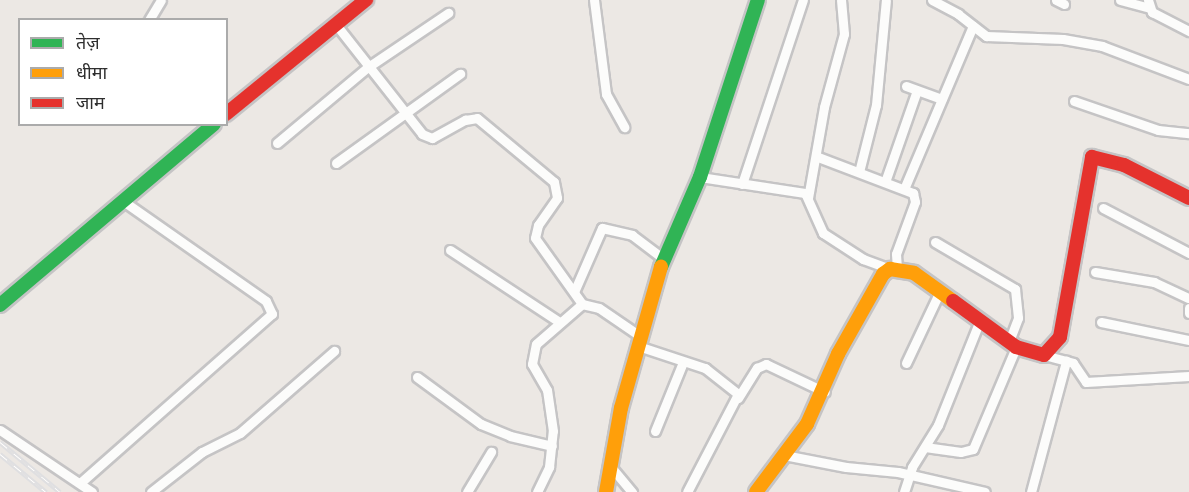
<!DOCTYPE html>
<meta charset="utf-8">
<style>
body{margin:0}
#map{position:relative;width:1189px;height:492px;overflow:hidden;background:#ece8e4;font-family:"PT Sans","Noto Sans Devanagari",sans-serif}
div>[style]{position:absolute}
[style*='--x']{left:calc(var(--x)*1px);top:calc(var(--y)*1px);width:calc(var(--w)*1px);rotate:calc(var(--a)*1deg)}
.roads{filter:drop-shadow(2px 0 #c5c4c5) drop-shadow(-2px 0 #c5c4c5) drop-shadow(0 2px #c5c4c5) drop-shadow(0 -2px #c5c4c5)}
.street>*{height:9px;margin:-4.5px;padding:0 4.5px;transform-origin:4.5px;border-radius:4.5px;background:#fcfcfb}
.fast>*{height:14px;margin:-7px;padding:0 7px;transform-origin:7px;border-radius:7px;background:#30b455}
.slow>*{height:14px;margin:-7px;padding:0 7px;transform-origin:7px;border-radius:7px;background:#ff9f0a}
.jam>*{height:14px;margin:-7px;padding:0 7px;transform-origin:7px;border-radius:7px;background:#e5322d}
.rail>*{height:5px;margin-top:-2.5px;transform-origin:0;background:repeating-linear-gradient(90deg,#fff 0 9px,#dfdfe1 0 18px);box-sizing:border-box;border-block:2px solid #dfdfe1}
span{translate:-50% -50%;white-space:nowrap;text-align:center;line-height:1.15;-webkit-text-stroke:4.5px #fff;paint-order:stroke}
.legend{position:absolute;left:18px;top:18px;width:210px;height:108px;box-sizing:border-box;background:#fff;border:2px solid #ababab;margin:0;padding:8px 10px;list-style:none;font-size:18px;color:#2e2e2e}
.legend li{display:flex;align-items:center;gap:12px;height:30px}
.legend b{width:30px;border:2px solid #ababab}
</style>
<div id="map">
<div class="roads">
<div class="street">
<i style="--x:594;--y:0;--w:95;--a:82.7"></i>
<i style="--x:606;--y:94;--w:38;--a:61"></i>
<i style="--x:932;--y:0;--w:30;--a:28"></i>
<i style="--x:958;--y:14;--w:36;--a:38"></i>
<i style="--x:986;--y:36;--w:77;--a:2.2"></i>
<i style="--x:1063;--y:39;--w:40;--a:10"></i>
<i style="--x:1102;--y:46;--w:93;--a:20.8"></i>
<i style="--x:1056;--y:0;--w:9;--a:27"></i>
<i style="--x:1120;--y:0;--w:30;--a:15"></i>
<i style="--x:1148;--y:0;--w:13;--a:72"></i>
<i style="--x:1152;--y:12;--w:42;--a:27.2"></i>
<i style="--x:149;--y:20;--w:23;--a:-59"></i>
<i style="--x:334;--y:22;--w:142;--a:51.8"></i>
<i style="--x:422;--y:134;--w:11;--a:22"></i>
<i style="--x:432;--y:138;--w:38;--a:-29"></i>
<i style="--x:465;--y:120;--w:12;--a:-9"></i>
<i style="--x:477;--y:118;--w:100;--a:39.7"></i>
<i style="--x:554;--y:182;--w:16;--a:79"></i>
<i style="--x:557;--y:198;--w:33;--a:125"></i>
<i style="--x:538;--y:225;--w:13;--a:103"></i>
<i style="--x:535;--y:238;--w:81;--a:54.5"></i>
<i style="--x:906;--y:86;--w:38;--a:20"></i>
<i style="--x:1074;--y:101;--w:89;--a:19"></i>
<i style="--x:1158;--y:130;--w:31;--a:6"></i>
<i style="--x:277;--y:143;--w:119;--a:-39.9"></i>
<i style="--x:368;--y:67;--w:97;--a:-34"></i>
<i style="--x:818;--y:157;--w:102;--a:20.8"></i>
<i style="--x:913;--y:193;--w:9;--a:77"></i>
<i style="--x:915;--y:202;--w:55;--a:110.1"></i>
<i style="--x:896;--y:254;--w:14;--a:86"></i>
<i style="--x:336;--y:163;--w:153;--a:-35.7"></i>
<i style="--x:859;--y:172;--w:69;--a:-75.8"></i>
<i style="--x:876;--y:105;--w:105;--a:-84.6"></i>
<i style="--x:700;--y:177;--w:106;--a:8.7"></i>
<i style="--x:805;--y:193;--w:44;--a:65.8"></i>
<i style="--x:823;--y:233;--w:48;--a:33"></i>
<i style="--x:863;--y:259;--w:29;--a:20"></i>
<i style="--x:885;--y:182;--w:97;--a:-70.8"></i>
<i style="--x:742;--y:184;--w:194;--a:-71.7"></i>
<i style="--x:904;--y:189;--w:177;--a:-67.1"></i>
<i style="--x:808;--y:198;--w:92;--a:-80"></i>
<i style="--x:824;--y:107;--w:76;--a:-74.7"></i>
<i style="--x:844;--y:34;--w:34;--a:-95"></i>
<i style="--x:1103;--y:208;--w:97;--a:27.6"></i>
<i style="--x:935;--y:242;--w:93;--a:30.4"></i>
<i style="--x:1015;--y:289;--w:29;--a:84"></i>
<i style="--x:1018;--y:318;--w:25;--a:111"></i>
<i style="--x:450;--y:250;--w:131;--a:33.4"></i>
<i style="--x:1095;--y:272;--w:60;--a:9.6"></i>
<i style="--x:1154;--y:282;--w:38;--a:25"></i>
<i style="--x:574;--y:292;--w:70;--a:-66.4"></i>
<i style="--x:602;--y:228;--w:31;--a:13"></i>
<i style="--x:632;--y:235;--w:40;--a:37"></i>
<i style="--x:1189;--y:308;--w:5;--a:90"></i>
<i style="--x:1101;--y:322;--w:90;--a:11.6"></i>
<i style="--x:638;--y:346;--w:71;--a:18.2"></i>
<i style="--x:705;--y:368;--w:42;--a:38.2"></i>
<i style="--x:738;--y:394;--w:110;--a:117.5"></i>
<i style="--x:1044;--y:355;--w:30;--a:15"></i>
<i style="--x:1073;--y:363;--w:23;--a:56"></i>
<i style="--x:1086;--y:382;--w:103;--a:-3.3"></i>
<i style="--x:906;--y:363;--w:80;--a:-64.7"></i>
<i style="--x:417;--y:377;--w:79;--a:36.3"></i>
<i style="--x:481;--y:424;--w:31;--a:22"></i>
<i style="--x:510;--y:436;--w:43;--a:13.4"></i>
<i style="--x:738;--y:398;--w:36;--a:-58"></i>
<i style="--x:757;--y:368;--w:10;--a:-24"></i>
<i style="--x:766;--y:364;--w:65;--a:25.4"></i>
<i style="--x:0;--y:430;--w:111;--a:34"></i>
<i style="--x:655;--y:431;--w:74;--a:-67.9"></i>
<i style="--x:925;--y:447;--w:36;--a:8"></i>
<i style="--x:961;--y:452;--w:12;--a:-14"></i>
<i style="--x:973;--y:449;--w:111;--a:-67.1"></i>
<i style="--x:784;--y:455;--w:63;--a:11"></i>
<i style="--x:846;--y:467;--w:52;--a:5.5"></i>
<i style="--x:898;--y:472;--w:89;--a:12.9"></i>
<i style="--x:611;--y:467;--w:33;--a:50"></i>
<i style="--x:80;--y:483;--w:256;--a:-41.4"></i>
<i style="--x:272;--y:314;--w:14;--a:-115"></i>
<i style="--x:266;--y:301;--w:174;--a:-145"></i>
<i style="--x:151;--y:492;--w:65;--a:-38.1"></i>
<i style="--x:202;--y:452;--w:42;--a:-26.6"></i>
<i style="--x:240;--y:433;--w:125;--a:-41.1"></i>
<i style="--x:467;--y:492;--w:47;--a:-59"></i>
<i style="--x:537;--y:492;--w:28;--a:-64"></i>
<i style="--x:549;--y:467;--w:36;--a:-84"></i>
<i style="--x:553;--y:431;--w:41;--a:-98.3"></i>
<i style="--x:547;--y:390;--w:30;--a:-120"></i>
<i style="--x:532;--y:364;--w:20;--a:-79"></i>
<i style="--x:536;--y:344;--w:61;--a:-41"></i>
<i style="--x:582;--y:304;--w:17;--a:13"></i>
<i style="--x:599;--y:308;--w:50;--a:34.3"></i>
<i style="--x:904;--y:492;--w:26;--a:-72"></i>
<i style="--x:912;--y:467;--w:49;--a:-58.2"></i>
<i style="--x:938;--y:425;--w:113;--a:-68.2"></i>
<i style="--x:1031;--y:492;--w:136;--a:-75"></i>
</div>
<div class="fast">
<i style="--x:661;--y:267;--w:98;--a:-66.6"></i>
<i style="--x:700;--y:177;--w:186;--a:-71.9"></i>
<i style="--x:0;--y:305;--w:280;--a:-40.2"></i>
</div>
<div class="slow">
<i style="--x:606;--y:492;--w:85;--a:-79.9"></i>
<i style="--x:621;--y:408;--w:147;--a:-74.2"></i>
<i style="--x:756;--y:492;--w:85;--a:-53.1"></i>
<i style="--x:807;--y:424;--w:77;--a:-66.1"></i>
<i style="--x:838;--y:354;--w:92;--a:-60.6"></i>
<i style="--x:883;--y:274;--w:9;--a:-36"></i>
<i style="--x:890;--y:269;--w:24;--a:9"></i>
<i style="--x:914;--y:273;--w:48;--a:35.7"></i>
</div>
<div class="jam">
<i style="--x:226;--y:114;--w:181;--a:-39.2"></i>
<i style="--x:953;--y:301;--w:78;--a:36.1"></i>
<i style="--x:1016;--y:347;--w:29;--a:16"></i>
<i style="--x:1044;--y:355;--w:24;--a:-48"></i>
<i style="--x:1060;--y:337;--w:183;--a:-79.9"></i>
<i style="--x:1092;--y:157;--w:33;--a:14"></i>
<i style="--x:1124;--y:165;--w:73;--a:26.9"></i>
</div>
</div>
<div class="rail">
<i style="--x:0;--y:442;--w:78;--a:39.8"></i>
<i style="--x:0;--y:454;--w:60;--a:39.6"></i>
</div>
<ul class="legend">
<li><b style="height:8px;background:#30b455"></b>तेज़</li>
<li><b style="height:8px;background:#ff9f0a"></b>धीमा</li>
<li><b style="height:8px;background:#e5322d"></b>जाम</li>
</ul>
</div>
